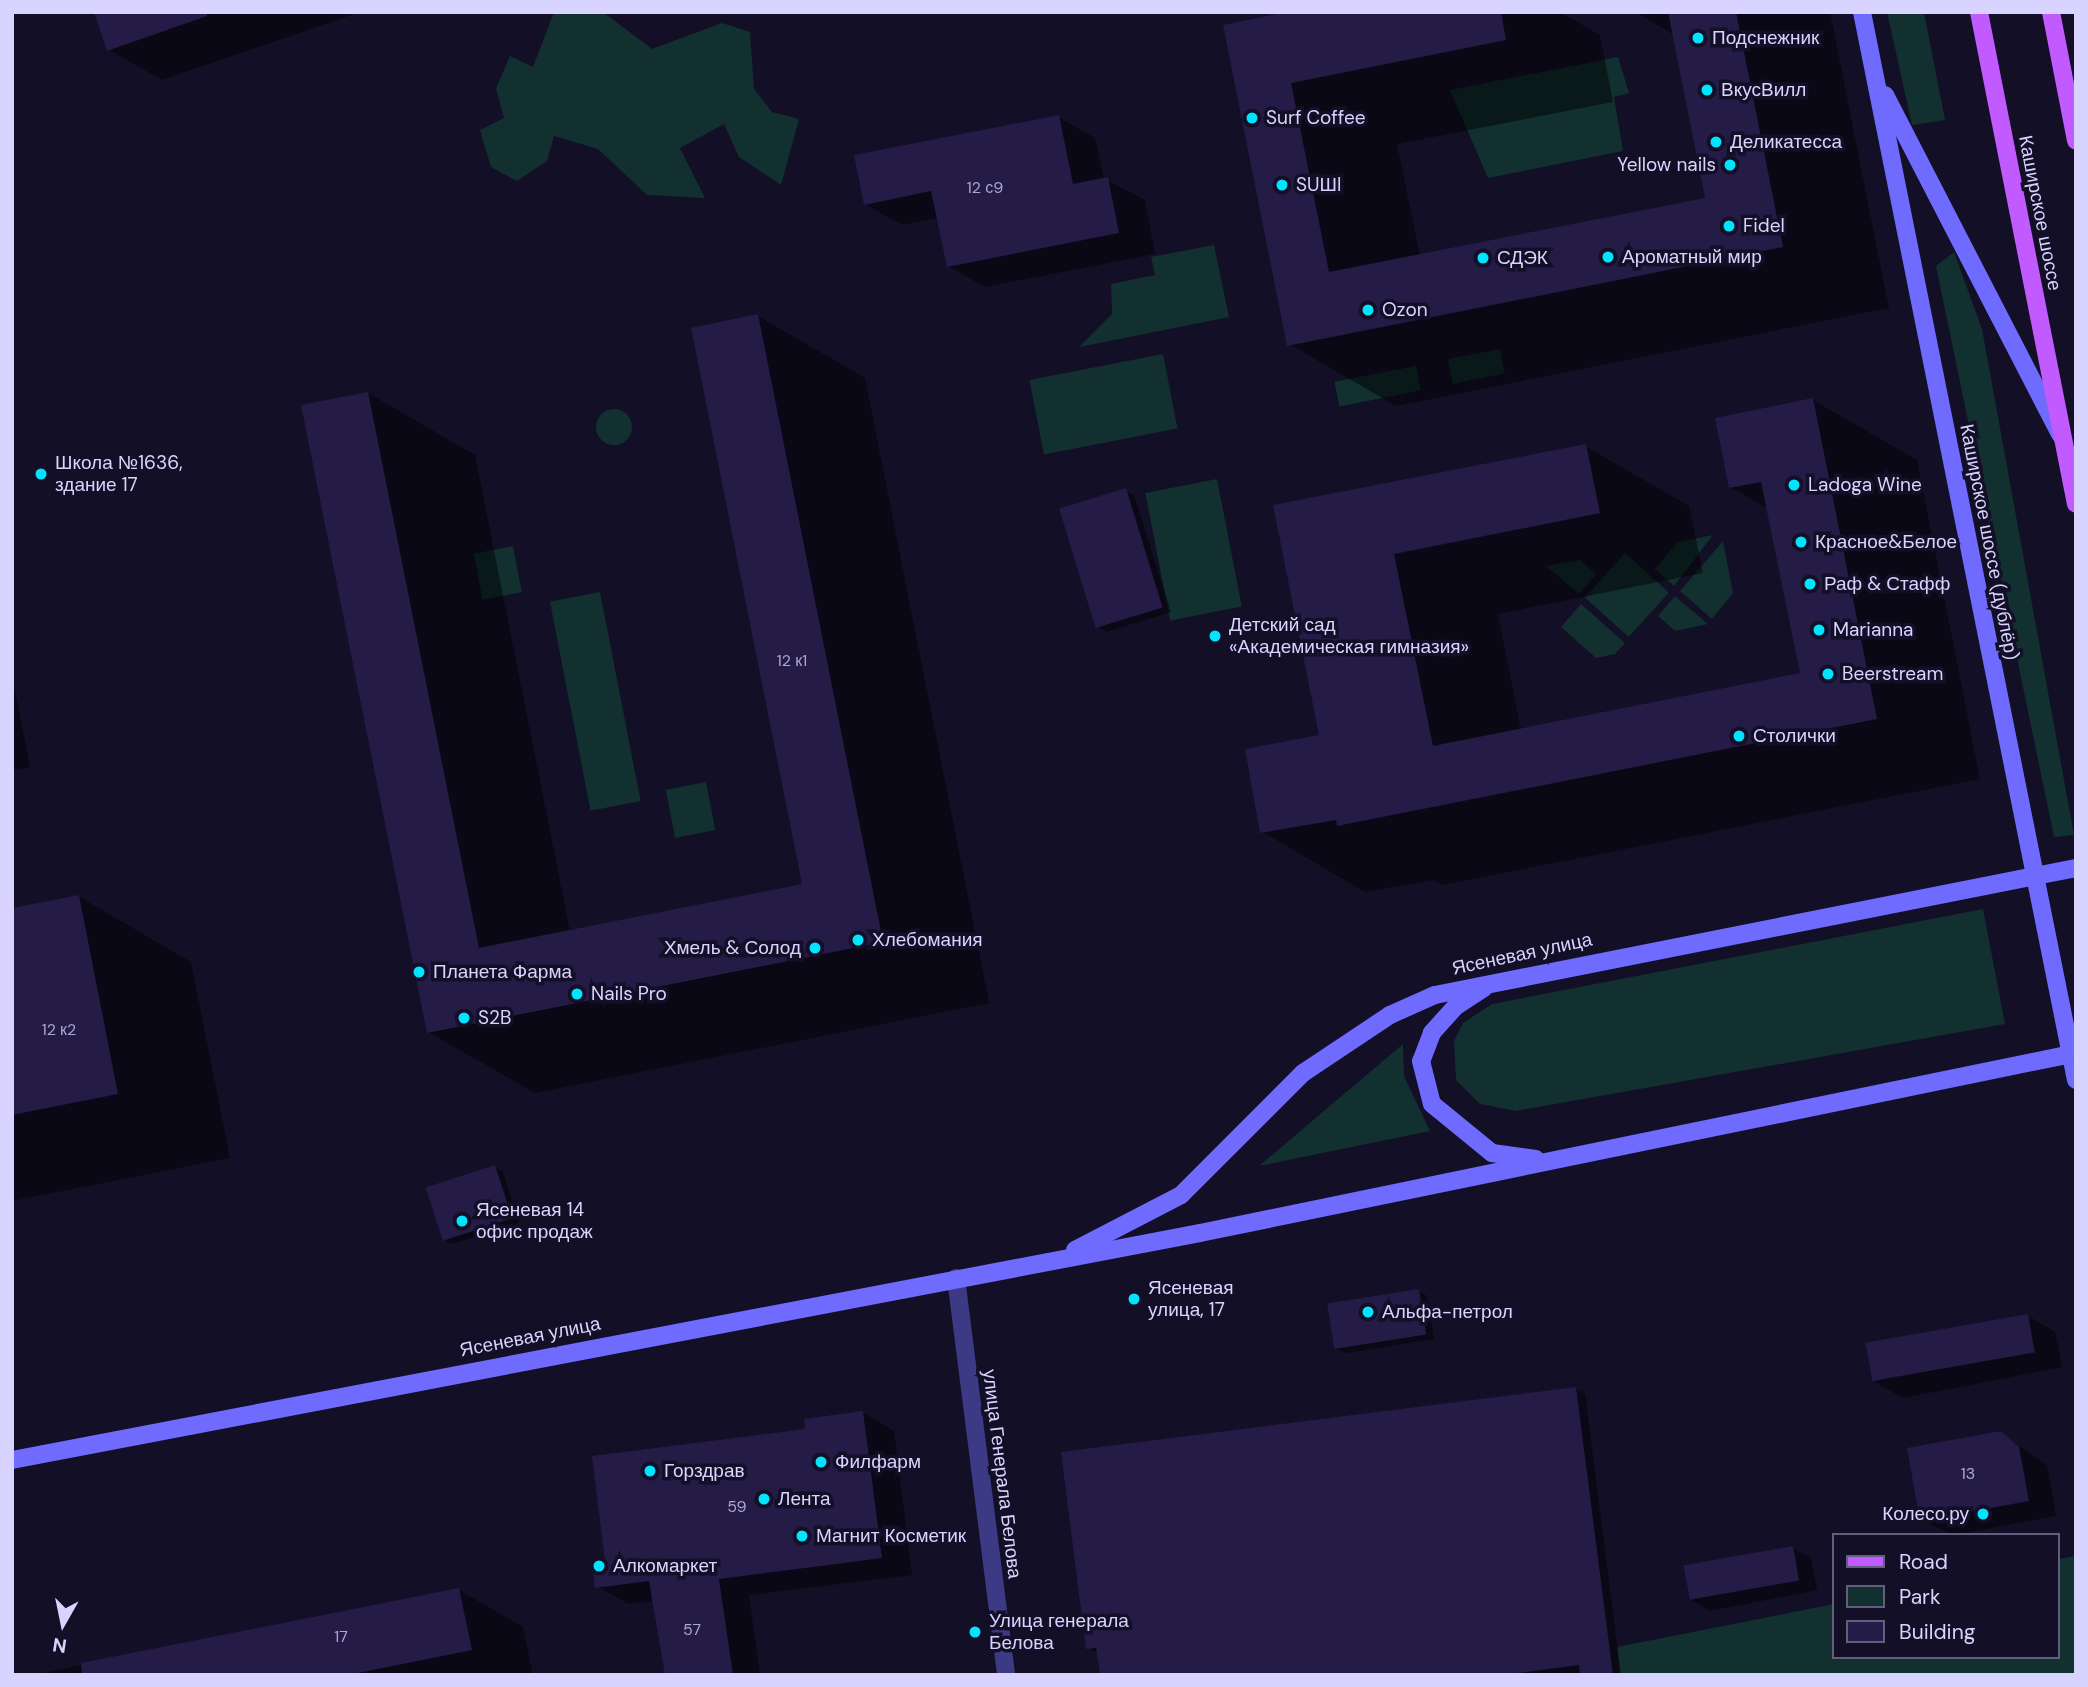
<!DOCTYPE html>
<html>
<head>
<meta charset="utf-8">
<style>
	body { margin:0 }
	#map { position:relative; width:2088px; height:1687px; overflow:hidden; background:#130f26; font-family:"DM Sans",sans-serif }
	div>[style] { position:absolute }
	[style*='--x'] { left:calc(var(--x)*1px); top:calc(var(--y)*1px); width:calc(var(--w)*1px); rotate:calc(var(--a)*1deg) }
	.green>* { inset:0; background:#12302f; transform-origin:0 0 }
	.round { border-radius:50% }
	.shadow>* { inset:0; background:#0007 }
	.building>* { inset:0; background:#241b47; transform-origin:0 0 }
	.tertiary>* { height:18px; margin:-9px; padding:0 9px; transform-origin:9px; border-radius:9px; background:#3d3a85 }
	.secondary>* { height:18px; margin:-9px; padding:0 9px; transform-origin:9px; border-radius:9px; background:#6f6bff }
	.primary>* { height:18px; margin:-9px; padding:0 9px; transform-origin:9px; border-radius:9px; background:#c25bff }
	.dots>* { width:19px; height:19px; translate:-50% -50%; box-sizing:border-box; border:4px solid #130f26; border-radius:50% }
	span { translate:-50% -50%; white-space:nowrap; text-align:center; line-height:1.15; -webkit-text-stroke:7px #130f26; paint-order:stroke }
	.number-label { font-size:16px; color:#aca6d1 }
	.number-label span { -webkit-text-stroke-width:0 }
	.poi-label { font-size:19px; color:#d9d4ff }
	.left { translate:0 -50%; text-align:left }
	.right { translate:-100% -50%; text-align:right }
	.street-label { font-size:19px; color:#d9d4ff }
	.frame { position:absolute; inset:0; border:14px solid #d9d4ff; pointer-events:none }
	.legend { position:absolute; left:1832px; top:1533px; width:228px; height:126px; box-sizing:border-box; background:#130f26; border:2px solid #625e7d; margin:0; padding:9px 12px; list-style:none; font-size:21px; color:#d9d4ff }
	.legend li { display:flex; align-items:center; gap:14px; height:35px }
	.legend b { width:35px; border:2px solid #625e7d }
	.north { position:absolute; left:28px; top:1589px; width:70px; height:70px; -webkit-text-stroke:5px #130f26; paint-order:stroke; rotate:189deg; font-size:19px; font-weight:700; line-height:28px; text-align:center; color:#d9d4ff }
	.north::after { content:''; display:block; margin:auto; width:24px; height:32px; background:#d9d4ff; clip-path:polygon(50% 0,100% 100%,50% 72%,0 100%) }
</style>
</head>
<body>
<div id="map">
	<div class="green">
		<div style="clip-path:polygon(554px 12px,603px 12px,652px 49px,722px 23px,750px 32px,754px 89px,772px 112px,799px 119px,781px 185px,739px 157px,724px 124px,680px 148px,705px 198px,647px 195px,598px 149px,554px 136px,547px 161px,517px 181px,491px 167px,480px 130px,504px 118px,496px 88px,510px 56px,533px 67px)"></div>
		<div style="clip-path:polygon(1887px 12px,1924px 12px,1945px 120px,1912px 125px)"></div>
		<div style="clip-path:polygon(1618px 57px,1629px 93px,1614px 97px,1623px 151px,1488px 178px,1450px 90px)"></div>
		<div style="clip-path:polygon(1214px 245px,1229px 317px,1079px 347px,1112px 314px,1111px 284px,1155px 275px,1151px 257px)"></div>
		<div style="clip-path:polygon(1954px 252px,1982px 329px,2074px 835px,2054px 837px,1936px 266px)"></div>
		<div style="left:1500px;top:349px;width:25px;height:53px;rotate:79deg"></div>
		<div style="left:1163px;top:354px;width:76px;height:136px;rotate:79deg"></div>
		<div style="left:1416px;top:366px;width:25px;height:83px;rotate:79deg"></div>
		<div class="round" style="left:596px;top:409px;width:36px;height:36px"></div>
		<div style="left:1217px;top:479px;width:130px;height:73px;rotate:79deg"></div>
		<div style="clip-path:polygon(1713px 535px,1674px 586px,1655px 569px,1678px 542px)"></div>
		<div style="clip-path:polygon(1723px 541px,1733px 593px,1712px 619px,1680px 591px)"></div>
		<div style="left:513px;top:546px;width:47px;height:40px;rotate:79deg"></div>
		<div style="left:1625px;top:553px;width:59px;height:60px;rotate:42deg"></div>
		<div style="clip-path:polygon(1580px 560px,1596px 574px,1579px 594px,1546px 566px)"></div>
		<div style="left:600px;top:592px;width:213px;height:51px;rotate:79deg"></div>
		<div style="clip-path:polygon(1675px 596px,1708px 624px,1675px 631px,1658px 616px)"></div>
		<div style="clip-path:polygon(1581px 604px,1625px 643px,1615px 654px,1596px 658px,1561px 627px)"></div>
		<div style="left:706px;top:782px;width:49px;height:41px;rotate:79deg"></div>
		<div style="clip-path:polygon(1983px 909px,2005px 1024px,1516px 1111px,1480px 1104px,1456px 1080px,1454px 1041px,1463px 1023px,1492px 1004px)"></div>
		<div style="clip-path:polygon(1403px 1044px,1404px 1076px,1430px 1131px,1259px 1166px)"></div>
		<div style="clip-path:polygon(2076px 1556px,2076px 1675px,1620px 1675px,1617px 1647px,1834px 1604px,1834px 1657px,2058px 1657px,2058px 1559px)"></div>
	</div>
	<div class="shadow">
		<div style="clip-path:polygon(96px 12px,360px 12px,162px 80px,108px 49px)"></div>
		<div style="clip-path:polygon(1295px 12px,1560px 12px,1600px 35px,1613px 102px,1397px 144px,1420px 256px,1707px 199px,1674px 35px,1636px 12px,1830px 12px,1889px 308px,1396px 406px,1289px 344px,1225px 26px)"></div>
		<div style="clip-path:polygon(1058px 117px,1095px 138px,1104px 179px,1145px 200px,1155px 254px,985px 287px,948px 266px,938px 218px,902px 225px,865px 204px)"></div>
		<div style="clip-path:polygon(758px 316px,865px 378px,989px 1003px,535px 1093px,428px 1032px,368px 393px,475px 455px,570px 932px,804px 886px)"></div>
		<div style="clip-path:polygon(1813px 400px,1917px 460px,1980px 779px,1443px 885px,1433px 880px,1365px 892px,1261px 831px,1321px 736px,1275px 507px,1585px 446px,1689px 506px,1703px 573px,1498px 614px,1521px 731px,1802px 675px,1769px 509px,1730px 487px)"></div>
		<div style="clip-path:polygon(1125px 490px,1134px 495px,1171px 612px,1106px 632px,1098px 627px)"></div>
		<div style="clip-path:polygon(12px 675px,30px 767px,12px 770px)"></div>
		<div style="clip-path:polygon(78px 896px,191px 962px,230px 1158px,12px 1201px,12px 910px)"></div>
		<div style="clip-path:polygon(495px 1167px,503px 1172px,519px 1223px,451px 1244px,443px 1239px)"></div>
		<div style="clip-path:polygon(1418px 1291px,1427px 1296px,1434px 1339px,1345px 1353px,1336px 1348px)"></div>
		<div style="clip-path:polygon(2028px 1316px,2055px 1332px,2062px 1367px,1903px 1398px,1875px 1382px)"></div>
		<div style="clip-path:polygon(1576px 1389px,1585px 1394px,1621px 1675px,1102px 1675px,1099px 1653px,1088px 1648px)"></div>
		<div style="clip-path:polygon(863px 1413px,894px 1431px,912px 1575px,749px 1595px,760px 1675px,665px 1675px,654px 1601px,628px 1604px,597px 1586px,607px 1563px,807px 1431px)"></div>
		<div style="clip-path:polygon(2000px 1433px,2047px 1465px,2056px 1516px,1954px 1535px,1922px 1520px)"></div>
		<div style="clip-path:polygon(1792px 1548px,1811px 1558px,1817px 1590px,1710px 1611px,1692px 1600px)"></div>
		<div style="clip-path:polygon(459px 1590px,523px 1627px,533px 1675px,31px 1675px)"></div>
	</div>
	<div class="building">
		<div style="clip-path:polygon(94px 12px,206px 12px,207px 16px,107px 51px)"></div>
		<div style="clip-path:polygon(1286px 12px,1501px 12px,1506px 40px,1291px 83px,1329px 272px,1705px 198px,1668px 12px,1736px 12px,1783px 247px,1287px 346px,1223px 25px)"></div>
		<div style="clip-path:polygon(1059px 115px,1073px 184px,1108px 177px,1119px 233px,947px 267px,931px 191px,864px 205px,854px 155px)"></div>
		<div style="clip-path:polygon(758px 314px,883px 942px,427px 1033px,301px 405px,368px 392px,479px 948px,802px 884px,691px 328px)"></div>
		<div style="clip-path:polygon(1813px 398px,1877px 719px,1337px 826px,1336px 820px,1260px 833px,1245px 749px,1319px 735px,1273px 505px,1586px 444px,1600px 513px,1394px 554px,1433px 746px,1533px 726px,1800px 673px,1761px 482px,1729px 488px,1715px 418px)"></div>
		<div style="left:1126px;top:488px;width:125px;height:70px;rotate:73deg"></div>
		<div style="clip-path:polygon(79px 895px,118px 1094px,12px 1115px,12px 908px)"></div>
		<div style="left:495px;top:1165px;width:56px;height:73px;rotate:72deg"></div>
		<div style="left:1419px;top:1289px;width:46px;height:93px;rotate:81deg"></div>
		<div style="left:2028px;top:1314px;width:39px;height:165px;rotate:80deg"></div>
		<div style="clip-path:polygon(1576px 1387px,1613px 1675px,1580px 1675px,1579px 1665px,1502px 1675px,1100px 1675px,1096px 1648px,1086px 1649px,1061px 1452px)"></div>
		<div style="clip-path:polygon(863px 1411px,882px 1558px,719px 1579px,733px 1675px,665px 1675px,649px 1581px,595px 1588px,592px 1563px,605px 1561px,592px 1456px,805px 1429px,804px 1419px)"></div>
		<div style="clip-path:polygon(2001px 1431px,2019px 1447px,2029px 1501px,1920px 1521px,1907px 1448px)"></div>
		<div style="left:1793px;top:1546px;width:35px;height:111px;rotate:80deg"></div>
		<div style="clip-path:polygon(459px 1588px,472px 1650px,348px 1675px,82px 1675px,81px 1663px)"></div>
	</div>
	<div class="tertiary">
		<div style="--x:956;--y:1278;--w:400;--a:82.8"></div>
	</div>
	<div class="secondary">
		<div style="--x:1862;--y:12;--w:1089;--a:78.67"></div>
		<div style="--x:1885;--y:95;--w:382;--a:62.7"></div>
		<div style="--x:1484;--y:988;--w:33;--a:147"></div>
		<div style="--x:1456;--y:1006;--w:36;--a:132"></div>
		<div style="--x:1432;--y:1033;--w:30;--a:111"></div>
		<div style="--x:1421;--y:1061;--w:44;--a:75.7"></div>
		<div style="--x:1432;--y:1104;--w:77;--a:39.2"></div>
		<div style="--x:1492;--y:1153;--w:44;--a:7.8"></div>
		<div style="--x:1075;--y:1250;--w:119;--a:-27.4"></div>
		<div style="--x:1181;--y:1195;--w:173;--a:-45"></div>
		<div style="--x:1303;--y:1073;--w:105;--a:-33.7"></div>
		<div style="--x:1390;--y:1015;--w:49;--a:-24"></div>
		<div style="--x:1435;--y:995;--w:653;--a:-11.21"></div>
		<div style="--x:12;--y:1460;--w:1209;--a:-10.82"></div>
		<div style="--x:1200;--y:1233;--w:894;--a:-11.61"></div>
	</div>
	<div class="primary">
		<div style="--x:1979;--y:12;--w:501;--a:78.85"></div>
		<div style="--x:2051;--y:12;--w:131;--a:79"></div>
	</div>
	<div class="dots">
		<div style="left:1698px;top:38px;background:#00e5ff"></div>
		<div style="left:1707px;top:90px;background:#00e5ff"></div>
		<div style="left:1252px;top:118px;background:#00e5ff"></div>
		<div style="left:1716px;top:142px;background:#00e5ff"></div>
		<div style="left:1730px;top:165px;background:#00e5ff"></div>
		<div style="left:1282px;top:185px;background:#00e5ff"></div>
		<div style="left:1729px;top:226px;background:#00e5ff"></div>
		<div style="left:1608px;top:257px;background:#00e5ff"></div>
		<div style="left:1483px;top:258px;background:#00e5ff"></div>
		<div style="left:1368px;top:310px;background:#00e5ff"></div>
		<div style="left:41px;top:474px;background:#00e5ff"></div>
		<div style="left:1794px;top:485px;background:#00e5ff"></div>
		<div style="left:1801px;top:542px;background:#00e5ff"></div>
		<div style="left:1810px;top:584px;background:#00e5ff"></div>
		<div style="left:1819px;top:630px;background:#00e5ff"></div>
		<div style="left:1215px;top:636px;background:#00e5ff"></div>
		<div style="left:1828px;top:674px;background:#00e5ff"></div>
		<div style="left:1739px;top:736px;background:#00e5ff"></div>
		<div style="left:858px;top:940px;background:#00e5ff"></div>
		<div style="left:815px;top:948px;background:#00e5ff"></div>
		<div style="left:419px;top:972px;background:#00e5ff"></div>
		<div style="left:577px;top:994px;background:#00e5ff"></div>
		<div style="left:464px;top:1018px;background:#00e5ff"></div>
		<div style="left:462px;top:1221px;background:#00e5ff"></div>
		<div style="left:1134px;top:1299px;background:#00e5ff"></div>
		<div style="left:1368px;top:1312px;background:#00e5ff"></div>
		<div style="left:821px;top:1462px;background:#00e5ff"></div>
		<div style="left:650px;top:1471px;background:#00e5ff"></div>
		<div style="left:764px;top:1499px;background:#00e5ff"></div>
		<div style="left:1983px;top:1514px;background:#00e5ff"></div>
		<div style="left:802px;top:1536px;background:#00e5ff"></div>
		<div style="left:599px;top:1566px;background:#00e5ff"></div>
		<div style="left:975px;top:1632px;background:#00e5ff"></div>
	</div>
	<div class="number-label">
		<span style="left:985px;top:188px">12 с9</span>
		<span style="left:792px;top:661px">12 к1</span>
		<span style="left:59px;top:1030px">12 к2</span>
		<span style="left:1968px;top:1474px">13</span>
		<span style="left:737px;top:1507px">59</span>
		<span style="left:692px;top:1630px">57</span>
		<span style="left:341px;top:1637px">17</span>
	</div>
	<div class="poi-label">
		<span class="left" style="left:1712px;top:38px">Подснежник</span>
		<span class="left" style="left:1721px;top:90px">ВкусВилл</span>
		<span class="left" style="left:1266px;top:118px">Surf Coffee</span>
		<span class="left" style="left:1730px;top:142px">Деликатесса</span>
		<span class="right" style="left:1716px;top:165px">Yellow nails</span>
		<span class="left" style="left:1296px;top:185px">SUШI</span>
		<span class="left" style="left:1743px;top:226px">Fidel</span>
		<span class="left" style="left:1622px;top:257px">Ароматный мир</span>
		<span class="left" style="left:1497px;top:258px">СДЭК</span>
		<span class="left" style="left:1382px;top:310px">Ozon</span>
		<span class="left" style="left:55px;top:474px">Школа №1636,<br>здание 17</span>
		<span class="left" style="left:1808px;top:485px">Ladoga Wine</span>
		<span class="left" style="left:1815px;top:542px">Красное&amp;Белое</span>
		<span class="left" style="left:1824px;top:584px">Раф &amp; Стафф</span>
		<span class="left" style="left:1229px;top:636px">Детский сад<br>«Академическая гимназия»</span>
		<span class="left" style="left:1833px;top:630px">Marianna</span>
		<span class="left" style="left:1842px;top:674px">Beerstream</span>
		<span class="left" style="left:1753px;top:736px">Столички</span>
		<span class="left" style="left:872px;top:940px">Хлебомания</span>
		<span class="right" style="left:801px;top:948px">Хмель &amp; Солод</span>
		<span class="left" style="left:433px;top:972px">Планета Фарма</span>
		<span class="left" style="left:591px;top:994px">Nails Pro</span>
		<span class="left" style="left:478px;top:1018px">S2B</span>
		<span class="left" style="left:476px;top:1221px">Ясеневая 14<br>офис продаж</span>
		<span class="left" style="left:1148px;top:1299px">Ясеневая<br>улица, 17</span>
		<span class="left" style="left:1382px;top:1312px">Альфа-петрол</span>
		<span class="left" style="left:835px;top:1462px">Филфарм</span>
		<span class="left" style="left:664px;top:1471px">Горздрав</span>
		<span class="left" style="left:778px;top:1499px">Лента</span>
		<span class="right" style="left:1969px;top:1514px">Колесо.ру</span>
		<span class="left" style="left:816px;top:1536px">Магнит Косметик</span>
		<span class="left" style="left:613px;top:1566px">Алкомаркет</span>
		<span class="left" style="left:989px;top:1632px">Улица генерала<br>Белова</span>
	</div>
	<div class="street-label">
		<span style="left:2040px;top:213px;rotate:79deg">Каширское шоссе</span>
		<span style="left:1989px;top:542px;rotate:79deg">Каширское шоссе (дублёр)</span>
		<span style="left:1522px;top:954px;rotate:-12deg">Ясеневая улица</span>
		<span style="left:530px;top:1337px;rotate:-11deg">Ясеневая улица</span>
		<span style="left:1002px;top:1474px;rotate:83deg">улица Генерала Белова</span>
	</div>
	<div class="frame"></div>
	<ul class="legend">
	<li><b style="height:9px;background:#c25bff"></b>Road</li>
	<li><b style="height:19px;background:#12302f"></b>Park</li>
	<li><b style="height:19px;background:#241b47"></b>Building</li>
	</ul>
	<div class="north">N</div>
</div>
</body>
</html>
